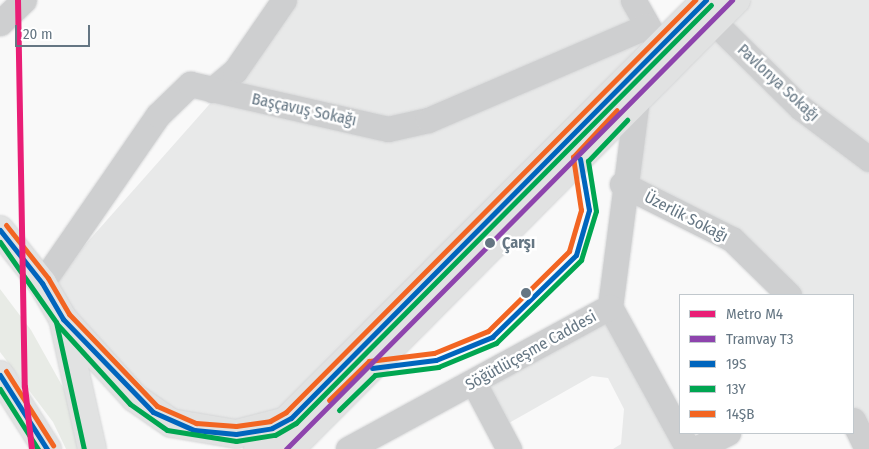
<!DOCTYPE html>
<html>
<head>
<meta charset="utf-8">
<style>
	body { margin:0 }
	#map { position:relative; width:869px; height:449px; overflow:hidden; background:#f9f9f9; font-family:"Fira Sans Condensed",sans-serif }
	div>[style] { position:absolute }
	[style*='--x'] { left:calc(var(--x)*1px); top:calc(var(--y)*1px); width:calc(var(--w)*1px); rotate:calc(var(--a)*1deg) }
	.built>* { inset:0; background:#e8e9e9 }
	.green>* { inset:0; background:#e8ebe6 }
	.roads { filter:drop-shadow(0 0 1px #d5d6d7) drop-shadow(0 0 1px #d5d6d7) }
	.minor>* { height:25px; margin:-12.5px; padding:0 12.5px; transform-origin:12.5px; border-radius:12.5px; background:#cecfd0 }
	.major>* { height:28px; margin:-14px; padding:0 14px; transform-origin:14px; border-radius:14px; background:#e1e2e2 }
	.bus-1>* { height:5px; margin:-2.5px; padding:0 2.5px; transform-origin:2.5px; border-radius:2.5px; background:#0065bd }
	.bus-2>* { height:5px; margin:-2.5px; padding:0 2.5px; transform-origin:2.5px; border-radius:2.5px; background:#00a651 }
	.bus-3>* { height:5px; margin:-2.5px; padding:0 2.5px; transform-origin:2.5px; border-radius:2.5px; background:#f26522 }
	.tram-1>* { height:5px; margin:-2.5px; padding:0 2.5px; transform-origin:2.5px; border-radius:2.5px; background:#8e44ad }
	.metro-1>* { height:6px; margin:-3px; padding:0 3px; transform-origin:3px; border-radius:3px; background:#e91e76 }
	.dots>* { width:14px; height:14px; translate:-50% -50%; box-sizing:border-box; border:2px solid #fff; border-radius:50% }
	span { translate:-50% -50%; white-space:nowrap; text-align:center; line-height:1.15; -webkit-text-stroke:5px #fff; paint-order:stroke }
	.street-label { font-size:16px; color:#657683 }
	.stop-label { font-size:16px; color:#657683; font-weight:700 }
	.left { translate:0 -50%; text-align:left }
	.legend { position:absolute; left:679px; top:294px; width:175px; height:140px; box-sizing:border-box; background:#fff; border:1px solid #c1c8cd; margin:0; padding:6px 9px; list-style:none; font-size:15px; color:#657683 }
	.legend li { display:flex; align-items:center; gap:10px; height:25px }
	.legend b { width:25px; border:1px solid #c1c8cd }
	.scale { position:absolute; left:15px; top:25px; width:75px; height:22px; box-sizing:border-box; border:2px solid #657683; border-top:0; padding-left:6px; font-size:15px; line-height:18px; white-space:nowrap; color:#657683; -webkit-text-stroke:4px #fff; paint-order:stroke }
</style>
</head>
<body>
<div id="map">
	<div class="built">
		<div style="clip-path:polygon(292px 0,625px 0,637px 23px,493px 85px,387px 121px,228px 86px)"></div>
		<div style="clip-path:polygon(751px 0,869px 0,869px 150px,806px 103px,727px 25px)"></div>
		<div style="clip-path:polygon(644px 35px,649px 42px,285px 408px,253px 426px,173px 417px,75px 323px,53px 281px,215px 98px,388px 136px)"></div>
		<div style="clip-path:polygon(718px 35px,869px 167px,869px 437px,853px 405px,853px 295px,797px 295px,630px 181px,642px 111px)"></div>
		<div style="clip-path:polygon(608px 316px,680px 449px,613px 449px,621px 444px,624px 409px,608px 378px,592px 376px,509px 423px,522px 449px,517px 449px,483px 386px)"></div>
	</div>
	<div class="green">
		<div style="clip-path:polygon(0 289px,31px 330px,64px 389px,81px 449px,66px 449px,53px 422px,0 352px)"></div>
	</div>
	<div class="roads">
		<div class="minor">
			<div style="--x:633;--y:0;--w:45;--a:60.6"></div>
			<div style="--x:714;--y:22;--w:122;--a:44.7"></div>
			<div style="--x:801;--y:108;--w:85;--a:36.9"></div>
			<div style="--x:0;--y:23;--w:33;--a:-44"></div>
			<div style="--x:212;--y:90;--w:30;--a:-40"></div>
			<div style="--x:235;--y:71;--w:86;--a:-55.4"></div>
			<div style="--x:622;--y:184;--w:123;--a:26.6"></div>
			<div style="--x:732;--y:239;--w:80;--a:44.5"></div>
			<div style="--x:42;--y:283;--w:204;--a:-55.4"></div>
			<div style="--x:158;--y:115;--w:45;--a:-44.1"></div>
			<div style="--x:190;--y:84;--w:203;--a:12.8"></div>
			<div style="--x:388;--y:129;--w:41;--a:-12.7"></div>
			<div style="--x:428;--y:120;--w:238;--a:-23.2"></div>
			<div style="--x:610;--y:307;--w:209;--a:-82.6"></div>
			<div style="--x:610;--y:307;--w:162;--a:61.2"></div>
			<div style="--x:474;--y:383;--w:75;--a:62.1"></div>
			<div style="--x:853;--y:420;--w:32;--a:64"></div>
			<div style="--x:348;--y:449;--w:298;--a:-28.5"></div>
			<div style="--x:696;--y:449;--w:36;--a:-27"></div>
		</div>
		<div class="major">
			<div style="--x:0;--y:230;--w:68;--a:51.6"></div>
			<div style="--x:42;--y:283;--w:42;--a:59.7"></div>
			<div style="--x:63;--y:319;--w:133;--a:77.4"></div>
			<div style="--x:63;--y:319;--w:107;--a:47.7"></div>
			<div style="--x:135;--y:398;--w:44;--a:34.8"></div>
			<div style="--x:171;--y:423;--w:66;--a:9.6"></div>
			<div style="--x:236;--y:434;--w:49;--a:-14.3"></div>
			<div style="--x:0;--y:375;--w:88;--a:57.6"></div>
			<div style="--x:258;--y:449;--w:634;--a:-45.06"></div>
			<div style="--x:290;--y:449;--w:633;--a:-45.19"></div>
		</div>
	</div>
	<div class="bus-1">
		<div style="--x:0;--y:230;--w:68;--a:51.6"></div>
		<div style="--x:42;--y:283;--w:42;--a:59.7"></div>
		<div style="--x:63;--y:319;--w:129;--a:45.9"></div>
		<div style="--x:153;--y:412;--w:45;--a:23.7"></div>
		<div style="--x:194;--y:430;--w:42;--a:5.4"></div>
		<div style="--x:236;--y:434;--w:36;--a:-9"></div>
		<div style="--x:272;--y:428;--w:21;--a:-28"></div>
		<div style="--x:291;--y:418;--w:589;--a:-45.21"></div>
		<div style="--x:372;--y:368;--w:64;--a:-7.1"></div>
		<div style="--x:436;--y:360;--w:61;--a:-22.3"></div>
		<div style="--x:492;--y:337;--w:117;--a:-44.3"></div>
		<div style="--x:576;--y:255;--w:47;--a:-73.9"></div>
		<div style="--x:589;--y:210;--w:52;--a:-100"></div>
		<div style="--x:0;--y:375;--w:88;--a:57.6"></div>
	</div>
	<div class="bus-2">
		<div style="--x:0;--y:242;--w:98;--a:55"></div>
		<div style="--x:56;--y:322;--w:130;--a:77.6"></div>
		<div style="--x:57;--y:324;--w:108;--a:47.6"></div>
		<div style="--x:130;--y:404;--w:45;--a:35.1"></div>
		<div style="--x:167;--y:430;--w:70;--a:9.1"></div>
		<div style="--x:236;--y:441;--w:39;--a:-9"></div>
		<div style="--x:275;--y:435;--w:24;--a:-30"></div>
		<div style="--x:296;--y:423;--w:589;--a:-45.21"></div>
		<div style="--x:0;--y:389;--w:71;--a:57.7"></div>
		<div style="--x:339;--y:410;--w:50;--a:-44.2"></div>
		<div style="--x:375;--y:375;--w:64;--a:-7.2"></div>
		<div style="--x:438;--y:367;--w:63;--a:-22.5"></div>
		<div style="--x:496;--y:343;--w:119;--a:-44.3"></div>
		<div style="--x:581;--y:260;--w:51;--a:-73"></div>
		<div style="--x:596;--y:211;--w:51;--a:-99.1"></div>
		<div style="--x:588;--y:161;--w:57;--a:-46.4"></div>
	</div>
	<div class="bus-3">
		<div style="--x:6;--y:225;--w:68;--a:51.6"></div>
		<div style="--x:48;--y:278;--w:42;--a:59.7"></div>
		<div style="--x:69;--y:314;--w:127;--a:46.3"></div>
		<div style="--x:157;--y:406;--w:43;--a:23.6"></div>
		<div style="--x:196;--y:423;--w:40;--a:4.3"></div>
		<div style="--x:236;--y:426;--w:34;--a:-8"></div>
		<div style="--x:270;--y:421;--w:18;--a:-29"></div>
		<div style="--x:286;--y:412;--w:581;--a:-45.21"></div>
		<div style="--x:6;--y:371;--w:88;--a:57.6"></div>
		<div style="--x:329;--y:400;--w:56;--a:-44.3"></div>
		<div style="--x:369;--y:361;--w:65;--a:-7"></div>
		<div style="--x:434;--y:353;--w:58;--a:-22.2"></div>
		<div style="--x:488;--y:331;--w:114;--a:-44.6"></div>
		<div style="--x:569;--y:251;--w:43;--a:-73.7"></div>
		<div style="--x:581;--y:210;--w:54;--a:-98.6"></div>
		<div style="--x:573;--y:157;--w:64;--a:-46.9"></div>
	</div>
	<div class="tram-1">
		<div style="--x:286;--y:449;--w:633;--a:-45.19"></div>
	</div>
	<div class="metro-1">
		<div style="--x:18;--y:0;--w:387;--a:89"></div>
		<div style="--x:25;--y:387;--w:62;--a:83.6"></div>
	</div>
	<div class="dots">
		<div style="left:490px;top:243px;background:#657683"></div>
		<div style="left:526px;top:293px;background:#657683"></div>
	</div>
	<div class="street-label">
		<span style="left:778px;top:83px;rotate:43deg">Pavlonya Sokağı</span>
		<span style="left:304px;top:110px;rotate:12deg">Başçavuş Sokağı</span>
		<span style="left:686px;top:217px;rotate:27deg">Üzerlik Sokağı</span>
		<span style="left:531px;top:351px;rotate:-29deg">Söğütlüçeşme Caddesi</span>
	</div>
	<div class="stop-label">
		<span class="left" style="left:502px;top:243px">Çarşı</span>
	</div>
	<ul class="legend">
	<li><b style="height:6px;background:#e91e76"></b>Metro M4</li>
	<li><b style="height:6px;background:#8e44ad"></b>Tramvay T3</li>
	<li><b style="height:6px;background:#0065bd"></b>19S</li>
	<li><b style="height:6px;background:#00a651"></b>13Y</li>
	<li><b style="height:6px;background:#f26522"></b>14ŞB</li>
	</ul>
	<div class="scale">20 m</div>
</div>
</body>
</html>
